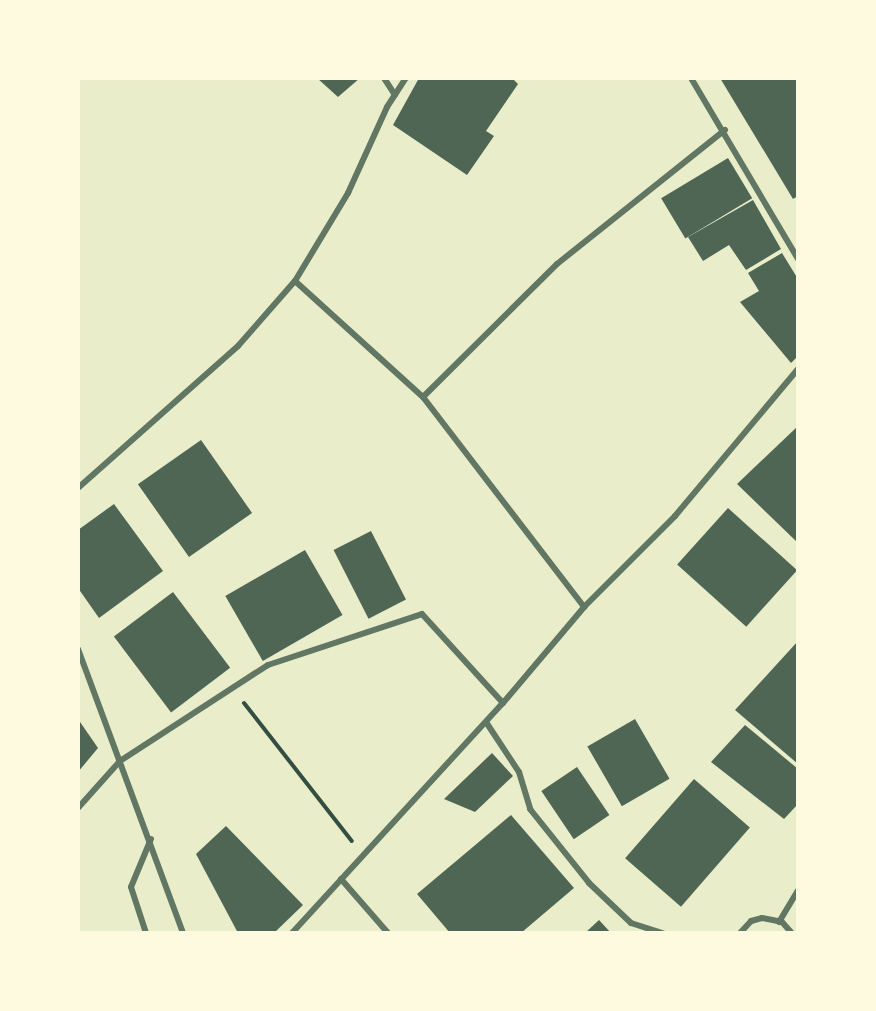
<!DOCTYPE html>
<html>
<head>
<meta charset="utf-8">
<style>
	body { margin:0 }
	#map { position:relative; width:876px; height:1011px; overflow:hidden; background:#e9edc9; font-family:"Sofia Sans Condensed",sans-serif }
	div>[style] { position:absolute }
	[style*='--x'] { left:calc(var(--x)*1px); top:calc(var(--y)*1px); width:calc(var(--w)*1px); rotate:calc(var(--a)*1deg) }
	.building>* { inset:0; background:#4f6655; transform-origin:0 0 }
	.path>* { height:4px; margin:-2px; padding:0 2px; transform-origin:2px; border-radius:2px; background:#344e41 }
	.minor>* { height:6px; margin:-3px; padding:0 3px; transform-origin:3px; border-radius:3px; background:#617663 }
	span { translate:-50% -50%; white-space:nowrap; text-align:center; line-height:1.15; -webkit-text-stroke:6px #fefae0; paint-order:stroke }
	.frame { position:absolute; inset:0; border:80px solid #fefae0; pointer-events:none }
</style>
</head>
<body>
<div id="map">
	<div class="building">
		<div style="clip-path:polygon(317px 78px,360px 78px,338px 97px)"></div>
		<div style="clip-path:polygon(419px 78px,512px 78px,518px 84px,486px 131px,494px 136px,467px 175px,393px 125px)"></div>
		<div style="clip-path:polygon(720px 78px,798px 78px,798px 196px,793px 199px)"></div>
		<div style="left:728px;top:158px;width:47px;height:78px;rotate:59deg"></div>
		<div style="clip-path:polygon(753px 200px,781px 249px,746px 270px,729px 245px,703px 261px,688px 237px)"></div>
		<div style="clip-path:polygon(782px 253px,798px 279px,798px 356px,791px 363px,740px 302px,759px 291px,748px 273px)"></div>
		<div style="clip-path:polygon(798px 426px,798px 543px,737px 484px)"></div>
		<div style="left:201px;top:440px;width:89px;height:77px;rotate:55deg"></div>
		<div style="clip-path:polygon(114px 504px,163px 571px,99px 618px,78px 588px,78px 530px)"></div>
		<div style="left:728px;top:508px;width:93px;height:76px;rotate:42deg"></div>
		<div style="left:371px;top:531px;width:77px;height:42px;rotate:63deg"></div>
		<div style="left:305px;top:550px;width:75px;height:92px;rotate:60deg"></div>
		<div style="left:173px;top:592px;width:95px;height:74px;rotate:53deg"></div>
		<div style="clip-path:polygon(798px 641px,798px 764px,735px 710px)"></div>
		<div style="clip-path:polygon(78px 719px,98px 748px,78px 772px)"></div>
		<div style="left:635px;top:719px;width:69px;height:55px;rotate:60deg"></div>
		<div style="clip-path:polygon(745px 725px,798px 769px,798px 804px,784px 819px,711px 762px)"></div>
		<div style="clip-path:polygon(492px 753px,513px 776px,475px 812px,444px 799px)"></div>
		<div style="left:577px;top:767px;width:58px;height:43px;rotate:56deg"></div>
		<div style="left:694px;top:779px;width:74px;height:105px;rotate:41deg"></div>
		<div style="clip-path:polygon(511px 815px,574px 888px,521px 933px,450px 933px,417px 894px)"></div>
		<div style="clip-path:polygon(226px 826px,303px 905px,274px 933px,238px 933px,196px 854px)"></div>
		<div style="clip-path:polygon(599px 920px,611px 933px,585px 933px)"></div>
	</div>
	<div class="path">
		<div style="--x:244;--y:703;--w:175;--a:52"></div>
	</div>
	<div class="minor">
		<div style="--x:384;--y:78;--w:20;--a:57"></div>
		<div style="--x:691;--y:78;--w:210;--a:59.4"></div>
		<div style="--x:295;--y:281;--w:173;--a:42.2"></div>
		<div style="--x:423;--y:397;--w:265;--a:52.5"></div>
		<div style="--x:423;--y:397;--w:189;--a:-44.8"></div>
		<div style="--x:557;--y:264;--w:215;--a:-38.6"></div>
		<div style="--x:78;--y:488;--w:214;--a:-41.6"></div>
		<div style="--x:238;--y:346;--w:86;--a:-48.8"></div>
		<div style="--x:295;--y:281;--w:103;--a:-58.9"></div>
		<div style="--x:348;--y:193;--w:94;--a:-65.6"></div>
		<div style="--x:387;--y:107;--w:35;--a:-57"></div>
		<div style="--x:78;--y:649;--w:303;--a:69.7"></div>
		<div style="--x:486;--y:722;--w:60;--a:56.6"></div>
		<div style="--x:519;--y:772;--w:39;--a:73"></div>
		<div style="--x:530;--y:809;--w:95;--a:51.4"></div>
		<div style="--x:589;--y:883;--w:58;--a:43.6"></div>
		<div style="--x:631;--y:923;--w:33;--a:18"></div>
		<div style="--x:78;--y:808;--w:63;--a:-48.2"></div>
		<div style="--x:120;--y:761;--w:176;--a:-33"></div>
		<div style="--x:268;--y:665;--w:162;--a:-18.3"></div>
		<div style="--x:422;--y:614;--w:120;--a:47.7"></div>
		<div style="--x:341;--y:879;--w:72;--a:49"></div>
		<div style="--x:779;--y:922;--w:37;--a:-59"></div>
		<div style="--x:146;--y:933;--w:48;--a:-108.1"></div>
		<div style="--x:131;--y:887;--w:52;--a:-67.4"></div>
		<div style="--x:292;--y:933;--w:312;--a:-47.5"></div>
		<div style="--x:503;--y:703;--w:126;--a:-49.8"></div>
		<div style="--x:584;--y:607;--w:129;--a:-45"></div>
		<div style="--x:675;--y:516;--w:192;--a:-50.1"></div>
		<div style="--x:740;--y:933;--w:16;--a:-47"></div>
		<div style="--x:751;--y:921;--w:11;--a:-15"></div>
		<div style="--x:762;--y:918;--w:20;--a:11"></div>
		<div style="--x:782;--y:922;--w:15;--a:48"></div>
	</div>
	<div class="frame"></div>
</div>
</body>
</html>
